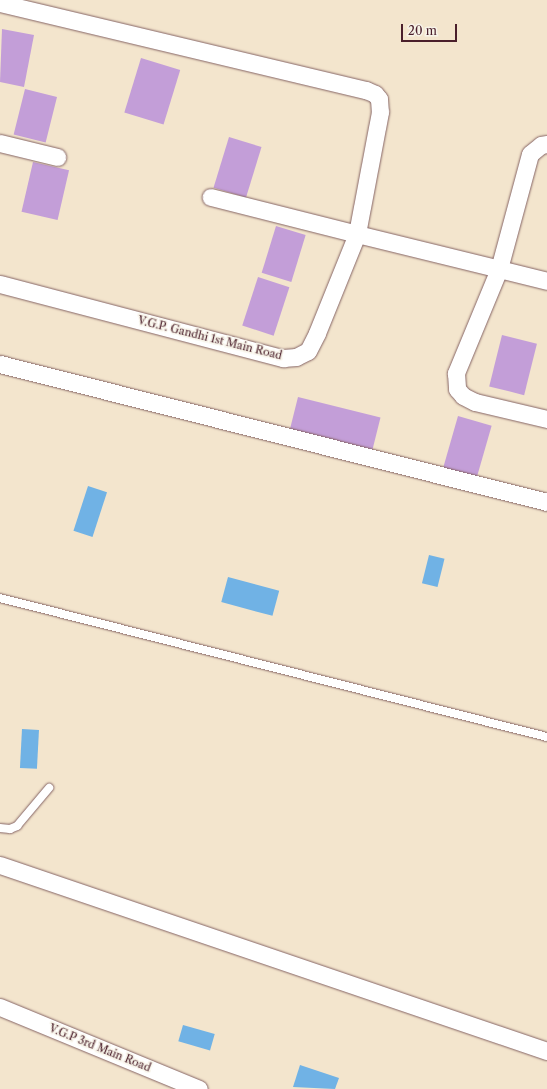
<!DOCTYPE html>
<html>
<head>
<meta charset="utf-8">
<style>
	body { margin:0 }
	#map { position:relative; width:547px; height:1089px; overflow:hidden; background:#f3e5cd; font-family:"Libre Caslon Text",serif }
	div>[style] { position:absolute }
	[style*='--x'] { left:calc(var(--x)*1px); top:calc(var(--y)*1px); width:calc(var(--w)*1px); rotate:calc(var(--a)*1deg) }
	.water>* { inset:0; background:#70b2e5; transform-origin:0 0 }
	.building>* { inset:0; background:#c39ed8; transform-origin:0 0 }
	.roads { filter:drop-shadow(0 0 1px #856464) drop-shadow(0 0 1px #856464) }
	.service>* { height:8px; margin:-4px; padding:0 4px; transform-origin:4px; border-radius:4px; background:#fff }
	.minor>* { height:17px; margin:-8.5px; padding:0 8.5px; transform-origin:8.5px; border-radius:8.5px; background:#fff }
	span { translate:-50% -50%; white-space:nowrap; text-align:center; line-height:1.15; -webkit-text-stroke:3px #f7f3e8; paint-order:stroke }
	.street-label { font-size:11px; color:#4a1f2b }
	.scale { position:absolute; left:401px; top:24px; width:56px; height:18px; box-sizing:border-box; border:2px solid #4a1f2b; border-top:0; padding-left:5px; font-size:12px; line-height:14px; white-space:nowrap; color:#4a1f2b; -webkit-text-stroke:3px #f7f3e8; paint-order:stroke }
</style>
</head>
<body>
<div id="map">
	<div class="water">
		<div style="left:88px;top:486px;width:20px;height:47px;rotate:18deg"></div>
		<div style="left:429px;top:555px;width:16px;height:29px;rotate:14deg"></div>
		<div style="left:228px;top:577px;width:53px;height:26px;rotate:15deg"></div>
		<div style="left:22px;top:729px;width:17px;height:39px;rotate:3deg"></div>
		<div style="left:183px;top:1025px;width:33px;height:17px;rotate:16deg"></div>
		<div style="clip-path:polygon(300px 1065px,339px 1078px,335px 1089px,293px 1087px)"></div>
	</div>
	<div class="building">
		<div style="clip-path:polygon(2px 29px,34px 35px,24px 87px,0 82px)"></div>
		<div style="left:141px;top:58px;width:41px;height:57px;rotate:17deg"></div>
		<div style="left:25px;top:89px;width:33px;height:47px;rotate:14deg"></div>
		<div style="left:229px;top:137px;width:34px;height:53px;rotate:17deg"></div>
		<div style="left:33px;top:162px;width:37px;height:51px;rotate:13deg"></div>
		<div style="left:276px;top:226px;width:31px;height:49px;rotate:17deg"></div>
		<div style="left:258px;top:277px;width:33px;height:51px;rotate:18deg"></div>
		<div style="left:502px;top:335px;width:36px;height:53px;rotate:14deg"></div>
		<div style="left:298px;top:397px;width:85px;height:34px;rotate:14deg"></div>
		<div style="left:458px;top:416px;width:35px;height:54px;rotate:16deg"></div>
	</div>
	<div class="roads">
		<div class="service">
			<div style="--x:0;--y:598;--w:564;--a:14.26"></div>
			<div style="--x:0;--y:828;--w:10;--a:6"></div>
			<div style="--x:10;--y:829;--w:8;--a:-23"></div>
			<div style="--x:17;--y:826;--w:50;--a:-49.9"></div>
		</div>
		<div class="minor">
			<div style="--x:0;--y:3;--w:376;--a:13.4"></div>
			<div style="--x:366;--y:90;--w:10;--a:24"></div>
			<div style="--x:375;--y:94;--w:6;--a:51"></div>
			<div style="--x:379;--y:99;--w:13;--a:86"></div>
			<div style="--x:380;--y:112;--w:124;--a:100.7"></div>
			<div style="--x:357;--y:234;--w:151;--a:-165.8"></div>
			<div style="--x:0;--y:143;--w:59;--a:13.8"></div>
			<div style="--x:547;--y:144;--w:6;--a:171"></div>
			<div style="--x:541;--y:145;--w:14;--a:141"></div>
			<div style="--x:530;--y:154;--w:119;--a:105.1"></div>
			<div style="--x:499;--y:269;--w:49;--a:14"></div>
			<div style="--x:0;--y:284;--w:293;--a:14.7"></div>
			<div style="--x:283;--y:358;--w:13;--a:-4"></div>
			<div style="--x:296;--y:357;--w:13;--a:-27"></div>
			<div style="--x:308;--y:351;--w:20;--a:-63"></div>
			<div style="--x:317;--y:333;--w:107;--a:-68"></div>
			<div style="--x:357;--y:234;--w:146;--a:13.8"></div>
			<div style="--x:499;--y:269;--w:113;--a:112.5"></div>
			<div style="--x:456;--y:373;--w:16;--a:86"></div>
			<div style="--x:457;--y:389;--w:9;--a:49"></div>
			<div style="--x:463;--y:396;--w:13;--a:27"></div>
			<div style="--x:475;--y:402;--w:74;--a:13.3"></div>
			<div style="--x:0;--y:364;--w:564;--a:14.16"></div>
			<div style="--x:0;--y:865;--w:578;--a:18.78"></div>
			<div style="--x:0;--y:1007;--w:215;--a:22.4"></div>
		</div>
	</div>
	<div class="street-label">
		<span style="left:210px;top:338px;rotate:14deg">V.G.P. Gandhi 1st Main Road</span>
		<span style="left:100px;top:1048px;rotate:22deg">V.G.P 3rd Main Road</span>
	</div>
	<div class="scale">20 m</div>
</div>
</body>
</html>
